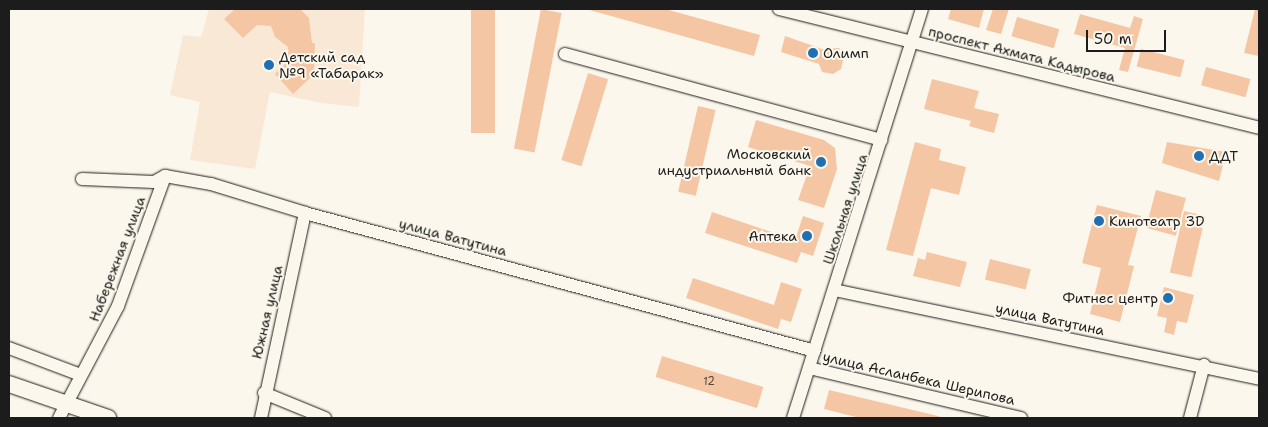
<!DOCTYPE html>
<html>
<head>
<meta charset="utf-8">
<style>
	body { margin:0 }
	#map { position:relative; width:1268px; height:427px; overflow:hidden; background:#fbf7ec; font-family:"Shantell Sans",sans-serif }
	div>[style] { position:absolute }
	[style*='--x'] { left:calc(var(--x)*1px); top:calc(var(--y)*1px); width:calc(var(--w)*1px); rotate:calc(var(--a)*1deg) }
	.built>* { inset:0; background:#f9e8d6 }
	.building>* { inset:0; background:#f5c6a4; transform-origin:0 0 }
	.roads { filter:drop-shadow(0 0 1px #1c1c1c) drop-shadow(0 0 1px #1c1c1c) }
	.minor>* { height:12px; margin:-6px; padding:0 6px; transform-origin:6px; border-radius:6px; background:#fbf7ec }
	.major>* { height:16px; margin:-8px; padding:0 8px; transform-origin:8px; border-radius:8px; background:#fbf7ec }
	.dots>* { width:14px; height:14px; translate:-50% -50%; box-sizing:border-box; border:2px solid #fbf7ec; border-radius:50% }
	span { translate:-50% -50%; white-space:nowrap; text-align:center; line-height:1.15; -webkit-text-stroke:4px #fbf7ec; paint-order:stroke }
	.number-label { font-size:11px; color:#52463e }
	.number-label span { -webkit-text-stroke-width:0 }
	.poi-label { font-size:14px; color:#1c1c1c }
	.left { translate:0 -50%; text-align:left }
	.right { translate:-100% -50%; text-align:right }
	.street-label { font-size:14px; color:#1c1c1c }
	.frame { position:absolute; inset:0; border:10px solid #1c1c1c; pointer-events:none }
	.scale { position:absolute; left:1086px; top:30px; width:80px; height:22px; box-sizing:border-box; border:2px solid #1c1c1c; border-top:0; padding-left:6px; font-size:15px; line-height:18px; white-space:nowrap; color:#1c1c1c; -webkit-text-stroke:4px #fbf7ec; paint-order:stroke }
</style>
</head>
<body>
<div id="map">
	<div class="built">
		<div style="clip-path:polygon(209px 9px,365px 9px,359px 107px,321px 103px,270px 92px,255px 169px,190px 160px,200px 102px,170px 95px,183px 35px,201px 37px)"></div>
	</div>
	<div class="building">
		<div style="clip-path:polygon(235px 9px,300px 9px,309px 18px,312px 43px,315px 43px,314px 68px,310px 78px,293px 94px,275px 74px,288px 61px,288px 47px,275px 37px,271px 26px,257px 25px,243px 38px,224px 19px)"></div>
		<div style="left:471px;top:9px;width:24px;height:124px"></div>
		<div style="left:541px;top:9px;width:21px;height:142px;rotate:11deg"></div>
		<div style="clip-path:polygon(586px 9px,665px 9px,760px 35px,754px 56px)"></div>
		<div style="clip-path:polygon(951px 9px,984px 9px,979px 28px,948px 19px)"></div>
		<div style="clip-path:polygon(993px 9px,1009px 9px,1001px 34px,986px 30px)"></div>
		<div style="clip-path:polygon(1255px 9px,1259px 9px,1259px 56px,1244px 53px)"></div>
		<div style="clip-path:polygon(1080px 14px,1130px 28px,1134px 16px,1143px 19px,1128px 72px,1119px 70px,1125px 48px,1074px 34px)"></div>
		<div style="left:1017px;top:17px;width:44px;height:20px;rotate:16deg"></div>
		<div style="clip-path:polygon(785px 36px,822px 49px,839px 48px,844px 56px,841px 69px,833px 74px,822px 72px,819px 64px,781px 52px)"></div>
		<div style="left:1141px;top:49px;width:45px;height:18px;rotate:14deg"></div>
		<div style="left:1206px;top:67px;width:46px;height:19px;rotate:15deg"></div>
		<div style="left:588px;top:73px;width:21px;height:91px;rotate:17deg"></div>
		<div style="clip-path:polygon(932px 79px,979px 91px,974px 108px,999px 114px,994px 133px,969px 126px,971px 121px,924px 109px)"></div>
		<div style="left:698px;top:106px;width:18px;height:88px;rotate:13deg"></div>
		<div style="clip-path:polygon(756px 120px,824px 140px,835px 148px,837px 169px,824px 208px,798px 200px,810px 166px,748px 147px)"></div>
		<div style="clip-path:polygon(915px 142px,941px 149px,939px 160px,966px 167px,959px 195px,931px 188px,913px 256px,886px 250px)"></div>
		<div style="clip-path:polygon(1167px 142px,1226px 152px,1219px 181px,1162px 163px)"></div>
		<div style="left:1156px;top:190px;width:31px;height:39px;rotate:15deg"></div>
		<div style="clip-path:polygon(1097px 205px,1141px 216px,1128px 265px,1134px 266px,1120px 322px,1090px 314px,1101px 268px,1082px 263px)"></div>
		<div style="left:1184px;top:211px;width:22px;height:63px;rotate:13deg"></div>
		<div style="clip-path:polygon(712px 212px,795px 240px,803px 216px,824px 223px,813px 256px,801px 252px,797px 263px,705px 233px)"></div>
		<div style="clip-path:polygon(927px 252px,967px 262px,960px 287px,913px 276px,918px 258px,925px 260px)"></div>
		<div style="left:990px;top:259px;width:42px;height:21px;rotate:14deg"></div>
		<div style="clip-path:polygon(693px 278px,774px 305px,781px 282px,802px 289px,791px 322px,781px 319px,778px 329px,686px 298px)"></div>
		<div style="clip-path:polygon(1164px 287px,1194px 295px,1187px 323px,1177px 321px,1174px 335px,1164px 332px,1167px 318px,1157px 316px)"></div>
		<div style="left:662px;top:356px;width:106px;height:22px;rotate:17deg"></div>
		<div style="clip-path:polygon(829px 390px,938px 416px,943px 418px,860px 418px,824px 409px)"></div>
	</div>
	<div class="roads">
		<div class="minor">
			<div style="--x:779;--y:9;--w:495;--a:13.9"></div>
			<div style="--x:565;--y:54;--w:328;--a:15.2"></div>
			<div style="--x:82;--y:179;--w:72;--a:2.4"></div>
			<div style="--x:154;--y:182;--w:13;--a:-29"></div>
			<div style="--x:165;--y:176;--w:47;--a:9.9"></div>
			<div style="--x:211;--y:184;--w:98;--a:17.1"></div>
			<div style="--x:305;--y:213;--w:528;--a:15.14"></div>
			<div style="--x:834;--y:290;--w:434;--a:11.8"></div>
			<div style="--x:9;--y:348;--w:77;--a:20.6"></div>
			<div style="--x:809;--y:368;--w:218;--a:13.3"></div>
			<div style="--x:264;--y:393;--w:66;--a:22.3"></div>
			<div style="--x:59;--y:418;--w:127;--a:-62.2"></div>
			<div style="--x:118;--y:306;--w:138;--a:-70.1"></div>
			<div style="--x:261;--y:418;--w:210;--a:-77.9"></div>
			<div style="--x:793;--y:418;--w:429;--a:-72.5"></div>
			<div style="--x:1190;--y:418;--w:55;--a:-75.2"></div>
		</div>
		<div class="major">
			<div style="--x:9;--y:384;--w:105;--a:19"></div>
		</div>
	</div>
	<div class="dots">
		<div style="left:813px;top:53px;background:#1f6fb2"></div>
		<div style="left:269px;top:65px;background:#1f6fb2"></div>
		<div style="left:1199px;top:156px;background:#1f6fb2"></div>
		<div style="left:821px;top:162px;background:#1f6fb2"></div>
		<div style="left:1099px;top:221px;background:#1f6fb2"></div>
		<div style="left:807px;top:236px;background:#1f6fb2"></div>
		<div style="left:1168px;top:298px;background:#1f6fb2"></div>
	</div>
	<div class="number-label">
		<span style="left:709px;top:382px">12</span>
	</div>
	<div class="poi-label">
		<span class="left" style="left:823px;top:53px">Олимп</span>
		<span class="left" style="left:279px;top:65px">Детский сад<br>№9 «Табарак»</span>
		<span class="right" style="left:811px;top:162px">Московский<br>индустриальный банк</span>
		<span class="left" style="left:1209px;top:156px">ДДТ</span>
		<span class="left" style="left:1109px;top:221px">Кинотеатр 3D</span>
		<span class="right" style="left:797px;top:236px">Аптека</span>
		<span class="right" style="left:1158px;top:298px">Фитнес центр</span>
	</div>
	<div class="street-label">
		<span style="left:1022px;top:54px;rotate:14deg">проспект Ахмата Кадырова</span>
		<span style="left:845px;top:209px;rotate:-72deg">Школьная улица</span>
		<span style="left:453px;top:237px;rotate:15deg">улица Ватутина</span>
		<span style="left:117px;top:259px;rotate:-69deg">Набережная улица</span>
		<span style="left:267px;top:312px;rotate:-77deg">Южная улица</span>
		<span style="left:1050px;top:319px;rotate:12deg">улица Ватутина</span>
		<span style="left:919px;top:378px;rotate:13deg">улица Асланбека Шерипова</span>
	</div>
	<div class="frame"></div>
	<div class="scale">50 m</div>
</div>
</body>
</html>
